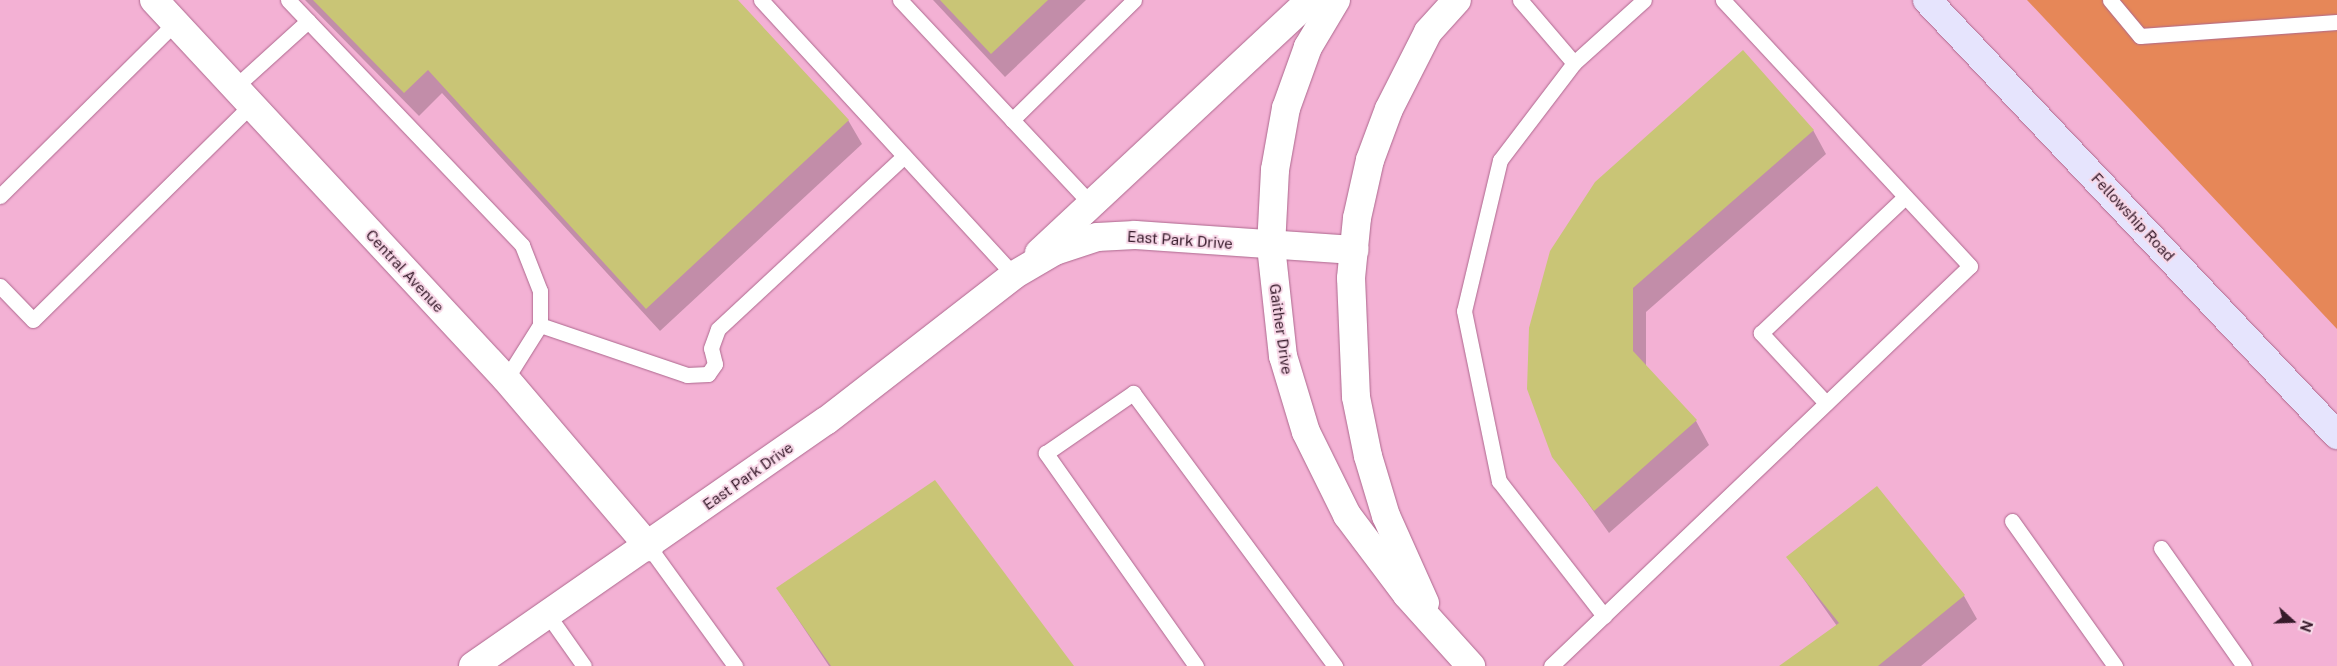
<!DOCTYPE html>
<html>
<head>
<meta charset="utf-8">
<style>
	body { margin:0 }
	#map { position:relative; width:2337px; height:666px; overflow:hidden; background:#fec1e1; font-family:"Public Sans",sans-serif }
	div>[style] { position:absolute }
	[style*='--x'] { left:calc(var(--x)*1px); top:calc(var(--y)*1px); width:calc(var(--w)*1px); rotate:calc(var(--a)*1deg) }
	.built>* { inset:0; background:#f3b1d4; transform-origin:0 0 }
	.green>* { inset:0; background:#e68758 }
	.shadow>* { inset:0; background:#0003 }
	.building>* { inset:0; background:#c9c576 }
	.roads { filter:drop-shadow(0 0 1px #ad688e) drop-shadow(0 0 1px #ad688e) }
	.lane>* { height:15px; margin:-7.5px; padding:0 7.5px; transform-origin:7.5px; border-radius:7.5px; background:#fff }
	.street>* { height:28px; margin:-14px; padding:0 14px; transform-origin:14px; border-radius:14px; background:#fff }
	.secondary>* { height:28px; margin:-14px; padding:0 14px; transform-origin:14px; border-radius:14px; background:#e6e4fd }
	span { translate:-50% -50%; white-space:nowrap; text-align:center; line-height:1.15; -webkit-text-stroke:4px #f8d8e8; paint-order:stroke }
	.street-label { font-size:15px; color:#361a2a }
	.north { position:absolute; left:2267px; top:596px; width:50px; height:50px; -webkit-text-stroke:4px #f8d8e8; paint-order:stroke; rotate:110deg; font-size:14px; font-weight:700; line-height:20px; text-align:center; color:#361a2a }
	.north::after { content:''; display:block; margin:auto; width:18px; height:22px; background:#361a2a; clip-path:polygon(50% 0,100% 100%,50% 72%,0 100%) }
</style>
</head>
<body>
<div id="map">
	<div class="built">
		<div style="left:0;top:0;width:2337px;height:666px"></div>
	</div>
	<div class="green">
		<div style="clip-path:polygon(2027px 0,2337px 0,2337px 329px)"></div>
	</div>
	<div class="shadow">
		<div style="clip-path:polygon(305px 0,737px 0,848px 120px,862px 144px,660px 331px,442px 93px,419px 116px)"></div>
		<div style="clip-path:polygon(933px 0,1086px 0,1005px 77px)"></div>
		<div style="clip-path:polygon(1813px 130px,1826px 154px,1646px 312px,1646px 367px,1696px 421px,1709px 445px,1609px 533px,1554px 456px,1531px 329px)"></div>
		<div style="clip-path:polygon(1788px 557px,1964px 596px,1977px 619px,1921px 666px,1782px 666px,1837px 626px)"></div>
		<div style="clip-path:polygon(777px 588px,1073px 666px,829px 666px)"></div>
	</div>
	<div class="building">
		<div style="clip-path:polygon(313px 0,738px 0,849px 120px,646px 309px,428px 70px,404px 93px)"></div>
		<div style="clip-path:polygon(940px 0,1048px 0,991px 54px)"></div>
		<div style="clip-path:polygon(1743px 50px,1814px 130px,1633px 288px,1633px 351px,1697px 420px,1594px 511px,1552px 457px,1527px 389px,1529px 328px,1550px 251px,1595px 182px)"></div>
		<div style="clip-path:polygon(935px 480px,1074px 666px,831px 666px,776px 588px)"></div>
		<div style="clip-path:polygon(1877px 486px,1965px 595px,1878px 666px,1779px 666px,1839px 623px,1786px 557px)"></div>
	</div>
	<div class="roads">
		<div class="lane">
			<div style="--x:288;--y:0;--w:339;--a:46.3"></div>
			<div style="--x:522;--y:245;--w:49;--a:68.6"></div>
			<div style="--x:540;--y:291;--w:34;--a:90"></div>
			<div style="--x:540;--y:325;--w:64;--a:122.2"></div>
			<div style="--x:761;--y:0;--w:374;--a:47.4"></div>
			<div style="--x:900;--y:0;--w:279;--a:46.9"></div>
			<div style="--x:1520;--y:0;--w:83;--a:49.4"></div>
			<div style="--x:1574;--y:63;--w:94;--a:-42"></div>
			<div style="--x:2110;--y:0;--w:47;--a:50.2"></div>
			<div style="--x:2140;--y:36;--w:197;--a:-4.1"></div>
			<div style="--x:1574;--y:63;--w:122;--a:127.3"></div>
			<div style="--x:1500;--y:160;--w:155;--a:103.4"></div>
			<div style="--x:1464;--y:311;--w:174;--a:78.4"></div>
			<div style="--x:1499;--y:481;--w:171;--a:52.1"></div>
			<div style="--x:234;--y:88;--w:100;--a:-42.2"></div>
			<div style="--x:1012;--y:120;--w:171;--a:-44.5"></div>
			<div style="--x:0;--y:196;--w:247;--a:-44.7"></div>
			<div style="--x:0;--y:286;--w:47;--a:45.9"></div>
			<div style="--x:33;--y:320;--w:305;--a:-44.6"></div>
			<div style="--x:540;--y:325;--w:155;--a:18.8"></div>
			<div style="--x:687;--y:375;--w:21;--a:-3"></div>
			<div style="--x:708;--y:374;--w:12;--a:-55"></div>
			<div style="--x:715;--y:364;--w:16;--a:-104"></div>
			<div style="--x:711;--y:348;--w:20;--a:-70"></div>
			<div style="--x:718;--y:329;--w:254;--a:-42.9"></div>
			<div style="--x:1826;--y:403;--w:96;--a:-132.9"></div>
			<div style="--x:1761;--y:333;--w:198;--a:-43.4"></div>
			<div style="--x:2012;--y:521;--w:178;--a:54.6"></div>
			<div style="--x:649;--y:547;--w:147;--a:54.1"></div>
			<div style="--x:2161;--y:548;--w:144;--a:54.9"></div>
			<div style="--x:548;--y:615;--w:62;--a:54.8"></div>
			<div style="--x:1196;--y:666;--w:261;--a:-125.2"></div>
			<div style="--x:1046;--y:453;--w:106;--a:-34.6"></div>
			<div style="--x:1133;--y:393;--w:340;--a:53.5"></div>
			<div style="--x:1551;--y:666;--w:579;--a:-43.67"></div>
			<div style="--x:1970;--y:266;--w:363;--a:-132.9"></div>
		</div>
		<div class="street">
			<div style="--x:154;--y:0;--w:517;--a:47.12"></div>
			<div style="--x:506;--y:379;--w:221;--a:49.6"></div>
			<div style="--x:1336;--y:0;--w:55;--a:120.8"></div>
			<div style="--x:1308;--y:47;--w:65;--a:109.8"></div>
			<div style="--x:1286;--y:108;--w:63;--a:100.1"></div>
			<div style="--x:1275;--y:170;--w:76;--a:93"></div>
			<div style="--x:1271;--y:246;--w:111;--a:83.8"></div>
			<div style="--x:1283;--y:356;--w:79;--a:73.2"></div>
			<div style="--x:1306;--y:432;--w:93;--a:63.7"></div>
			<div style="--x:1347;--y:515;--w:100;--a:53.1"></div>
			<div style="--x:1407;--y:595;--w:96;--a:48"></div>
			<div style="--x:1039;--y:253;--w:371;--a:-43"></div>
			<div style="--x:1425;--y:603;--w:95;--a:-114.1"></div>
			<div style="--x:1386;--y:516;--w:63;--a:-106.7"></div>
			<div style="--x:1368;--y:456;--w:60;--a:-101.5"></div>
			<div style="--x:1356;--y:397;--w:119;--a:-92.4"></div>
			<div style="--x:1351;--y:278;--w:60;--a:-84.3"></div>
			<div style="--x:1357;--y:218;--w:59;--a:-77.4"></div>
			<div style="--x:1370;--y:160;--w:54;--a:-69.6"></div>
			<div style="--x:1389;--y:109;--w:86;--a:-63.1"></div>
			<div style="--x:1428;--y:32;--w:43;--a:-47.8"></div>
			<div style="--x:473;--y:666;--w:430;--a:-34.8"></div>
			<div style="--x:826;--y:421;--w:238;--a:-37.8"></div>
			<div style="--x:1014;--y:275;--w:48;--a:-30.3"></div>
			<div style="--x:1055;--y:251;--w:44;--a:-18.4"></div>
			<div style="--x:1097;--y:237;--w:38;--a:-3"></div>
			<div style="--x:1135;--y:235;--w:220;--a:3.9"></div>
		</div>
		<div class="secondary">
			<div style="--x:1927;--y:0;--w:598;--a:46.69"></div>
		</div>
	</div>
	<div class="street-label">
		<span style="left:2133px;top:217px;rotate:47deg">Fellowship Road</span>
		<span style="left:1180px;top:240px;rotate:4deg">East Park Drive</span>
		<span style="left:405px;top:271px;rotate:47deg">Central Avenue</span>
		<span style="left:1281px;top:329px;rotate:82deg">Gaither Drive</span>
		<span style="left:748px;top:476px;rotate:-35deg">East Park Drive</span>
	</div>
	<div class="north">N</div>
</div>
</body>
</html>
